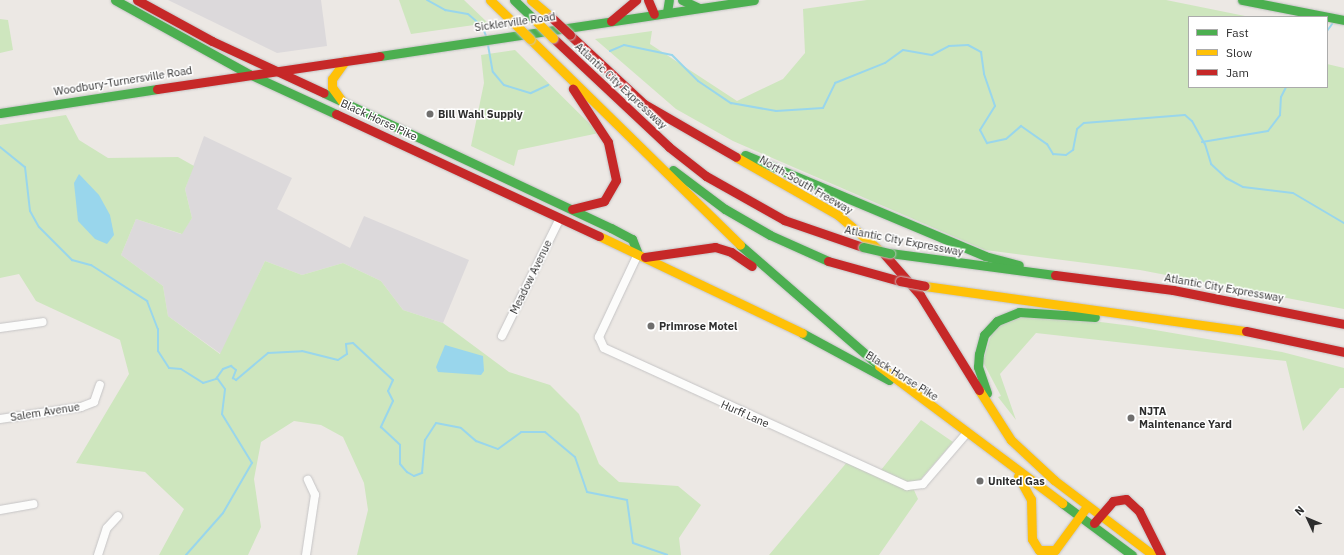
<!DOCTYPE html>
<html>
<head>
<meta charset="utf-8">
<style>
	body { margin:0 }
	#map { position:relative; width:1344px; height:555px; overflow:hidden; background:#ece8e4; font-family:"IBM Plex Sans",sans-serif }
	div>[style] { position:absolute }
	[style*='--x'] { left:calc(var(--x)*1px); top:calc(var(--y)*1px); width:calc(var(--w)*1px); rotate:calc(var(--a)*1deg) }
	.industrial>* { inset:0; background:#dcd9db }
	.green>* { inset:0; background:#cee6be }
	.water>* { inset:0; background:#99d6ec }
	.stream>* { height:2px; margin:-1px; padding:0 1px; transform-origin:1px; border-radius:1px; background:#99d6ec }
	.roads { filter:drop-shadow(0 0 1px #c5c4c5) drop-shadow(0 0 1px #c5c4c5) }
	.street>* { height:8px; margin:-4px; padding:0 4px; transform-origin:4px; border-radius:4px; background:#fcfcfb }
	.fast>* { height:9px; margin:-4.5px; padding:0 4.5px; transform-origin:4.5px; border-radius:4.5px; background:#4caf50 }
	.slow>* { height:9px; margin:-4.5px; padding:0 4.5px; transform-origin:4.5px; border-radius:4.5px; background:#ffc107 }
	.jam>* { height:9px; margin:-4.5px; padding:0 4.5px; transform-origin:4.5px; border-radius:4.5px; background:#c62828 }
	.bridges { filter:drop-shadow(0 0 1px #c6c5c4) drop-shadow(0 0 1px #c6c5c4) }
	.fast-bridge>* { height:9px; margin:-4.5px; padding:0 4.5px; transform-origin:4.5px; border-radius:4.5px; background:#4caf50 }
	.slow-bridge>* { height:9px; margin:-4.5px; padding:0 4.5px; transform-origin:4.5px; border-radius:4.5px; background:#ffc107 }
	.jam-bridge>* { height:9px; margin:-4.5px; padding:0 4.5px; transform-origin:4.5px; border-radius:4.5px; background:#c62828 }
	.dots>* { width:11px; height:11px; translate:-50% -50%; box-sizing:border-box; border:2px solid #fff; border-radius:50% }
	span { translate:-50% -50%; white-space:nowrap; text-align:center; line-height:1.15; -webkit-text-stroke:3px #fff; paint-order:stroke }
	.street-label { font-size:11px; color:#2e2e2e }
	.poi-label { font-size:11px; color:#2e2e2e; font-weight:700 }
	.left { translate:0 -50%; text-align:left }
	.legend { position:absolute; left:1188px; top:16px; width:140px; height:72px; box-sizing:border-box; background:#fff; border:1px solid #ababab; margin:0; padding:5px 7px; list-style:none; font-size:12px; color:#2e2e2e }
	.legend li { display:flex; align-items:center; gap:8px; height:20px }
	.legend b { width:20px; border:1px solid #ababab }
	.north { position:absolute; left:1288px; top:499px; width:40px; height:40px; -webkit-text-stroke:3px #fff; paint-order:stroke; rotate:314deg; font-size:11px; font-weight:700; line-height:16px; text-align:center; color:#2e2e2e }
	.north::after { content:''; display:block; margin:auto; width:14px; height:18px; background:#2e2e2e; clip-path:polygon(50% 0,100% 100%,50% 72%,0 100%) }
</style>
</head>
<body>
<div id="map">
	<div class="industrial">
		<div style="clip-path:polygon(168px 0,321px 0,327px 46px,277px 53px)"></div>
		<div style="clip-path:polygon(204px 136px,292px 178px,277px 209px,350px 248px,364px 216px,469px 260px,443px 323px,403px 310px,381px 281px,343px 263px,302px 275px,265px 261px,221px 354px,168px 316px,163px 286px,121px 255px,136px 219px,181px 234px,192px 218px,185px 189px)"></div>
	</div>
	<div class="green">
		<div style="clip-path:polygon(399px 0,464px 0,488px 23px,411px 34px)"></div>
		<div style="clip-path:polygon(867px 0,1166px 0,1250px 17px,1189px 17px,1189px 87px,1327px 87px,1327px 64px,1344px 68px,1344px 309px,1140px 270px,985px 250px,733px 141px,676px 109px,595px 39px,652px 31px,650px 44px,737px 101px,783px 79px,805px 53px,803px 9px)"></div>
		<div style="clip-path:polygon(0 19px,8px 20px,13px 50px,0 53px)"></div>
		<div style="clip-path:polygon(515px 50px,599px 133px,518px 150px,514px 166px,471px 146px,484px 83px,481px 55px)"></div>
		<div style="clip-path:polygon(66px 115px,79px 140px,108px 158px,178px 157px,194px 166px,185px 189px,192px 218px,182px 234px,136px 219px,121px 255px,163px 286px,168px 316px,220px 354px,265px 261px,302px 275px,343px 263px,381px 281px,403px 310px,443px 323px,509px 372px,550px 385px,579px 414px,599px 464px,619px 482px,678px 486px,701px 505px,679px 538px,681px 555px,357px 555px,368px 510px,364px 483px,343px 437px,321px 425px,294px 421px,261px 442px,254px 479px,261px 527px,248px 555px,159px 555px,184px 509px,145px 472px,76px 463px,129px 374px,120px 340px,36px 301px,19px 274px,0 278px,0 125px)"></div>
		<div style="clip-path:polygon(1014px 311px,1132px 326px,1282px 352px,1344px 368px,1344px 388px,1340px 388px,1303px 431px,1286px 361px,1036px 333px,1000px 374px,1016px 420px,998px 397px,1001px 396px,983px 362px,992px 332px)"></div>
		<div style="clip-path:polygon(921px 420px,953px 442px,913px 488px,918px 499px,879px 555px,769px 555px,848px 461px,877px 475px)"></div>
	</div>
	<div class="water">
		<div style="clip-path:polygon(79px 174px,99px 195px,110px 215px,114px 235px,107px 244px,95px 239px,78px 221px,74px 183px)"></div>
		<div style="clip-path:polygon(445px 345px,483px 356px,484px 371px,481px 375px,438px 372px,436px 367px)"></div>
	</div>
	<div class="stream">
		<div style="--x:427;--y:0;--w:21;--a:29"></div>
		<div style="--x:445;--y:10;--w:23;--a:10"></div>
		<div style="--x:468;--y:14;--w:18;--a:41"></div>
		<div style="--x:482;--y:26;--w:11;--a:68"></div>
		<div style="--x:1327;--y:31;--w:9;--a:-54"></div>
		<div style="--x:488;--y:45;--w:27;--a:80"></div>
		<div style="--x:493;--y:72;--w:17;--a:50"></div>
		<div style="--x:504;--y:85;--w:28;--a:17"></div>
		<div style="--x:531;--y:93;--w:19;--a:-25"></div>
		<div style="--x:610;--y:51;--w:15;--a:-23"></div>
		<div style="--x:624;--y:45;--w:49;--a:11.8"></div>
		<div style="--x:672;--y:55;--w:37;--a:45"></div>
		<div style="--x:698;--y:81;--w:40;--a:34"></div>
		<div style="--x:731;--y:103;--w:46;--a:10.1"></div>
		<div style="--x:776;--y:111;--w:47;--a:-3.7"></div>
		<div style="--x:823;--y:108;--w:28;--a:-64"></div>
		<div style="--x:835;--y:83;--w:54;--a:-21.8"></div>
		<div style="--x:885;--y:63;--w:22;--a:-36"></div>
		<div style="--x:903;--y:50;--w:29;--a:10"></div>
		<div style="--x:932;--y:55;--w:19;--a:-28"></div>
		<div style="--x:949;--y:46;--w:19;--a:-3"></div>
		<div style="--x:968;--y:45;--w:15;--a:28"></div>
		<div style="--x:981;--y:52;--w:22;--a:82"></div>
		<div style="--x:984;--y:74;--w:34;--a:71"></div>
		<div style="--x:995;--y:106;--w:28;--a:122"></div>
		<div style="--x:980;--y:130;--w:15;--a:62"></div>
		<div style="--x:987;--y:143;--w:19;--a:-12"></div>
		<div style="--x:1006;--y:139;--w:20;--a:-41"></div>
		<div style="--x:1021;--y:126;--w:32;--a:35"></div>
		<div style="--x:1047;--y:144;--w:12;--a:59"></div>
		<div style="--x:1053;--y:154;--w:13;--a:4"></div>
		<div style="--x:1066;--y:155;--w:9;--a:-36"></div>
		<div style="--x:1073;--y:150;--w:21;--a:-79"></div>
		<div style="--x:1077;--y:129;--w:9;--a:-41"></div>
		<div style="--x:1084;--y:123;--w:101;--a:-4.5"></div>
		<div style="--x:1185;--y:115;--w:9;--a:41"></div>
		<div style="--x:1192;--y:121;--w:26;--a:61"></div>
		<div style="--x:1205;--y:144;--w:21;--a:73"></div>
		<div style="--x:1211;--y:164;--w:21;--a:43"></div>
		<div style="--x:1226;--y:178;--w:19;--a:28"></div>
		<div style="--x:1243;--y:187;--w:50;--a:6.8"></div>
		<div style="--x:1293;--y:193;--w:59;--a:30.5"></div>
		<div style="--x:1202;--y:142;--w:67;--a:-9.5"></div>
		<div style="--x:1268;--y:131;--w:20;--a:-53"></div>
		<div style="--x:1280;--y:115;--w:18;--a:-87"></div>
		<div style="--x:1281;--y:97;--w:11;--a:-63"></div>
		<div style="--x:0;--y:147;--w:32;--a:39"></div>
		<div style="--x:25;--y:167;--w:44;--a:83.5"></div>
		<div style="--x:30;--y:211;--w:18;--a:61"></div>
		<div style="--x:39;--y:227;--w:47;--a:45"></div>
		<div style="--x:72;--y:260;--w:20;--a:15"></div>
		<div style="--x:91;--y:265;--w:67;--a:32.7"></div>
		<div style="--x:147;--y:301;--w:30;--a:69"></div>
		<div style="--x:158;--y:329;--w:22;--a:90"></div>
		<div style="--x:158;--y:351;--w:20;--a:57"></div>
		<div style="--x:169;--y:368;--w:12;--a:5"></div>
		<div style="--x:181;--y:369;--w:26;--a:32"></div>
		<div style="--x:203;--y:383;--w:14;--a:-17"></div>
		<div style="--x:216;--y:379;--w:12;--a:-55"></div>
		<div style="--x:223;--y:369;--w:9;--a:-21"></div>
		<div style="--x:231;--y:366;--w:6;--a:39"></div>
		<div style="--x:236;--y:370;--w:9;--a:111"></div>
		<div style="--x:233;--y:378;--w:4;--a:34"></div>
		<div style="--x:236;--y:380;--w:42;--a:-40.2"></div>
		<div style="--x:268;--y:353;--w:34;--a:-3"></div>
		<div style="--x:302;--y:351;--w:37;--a:14"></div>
		<div style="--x:338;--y:360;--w:11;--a:-34"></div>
		<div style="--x:347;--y:354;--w:10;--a:-96"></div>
		<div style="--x:346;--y:344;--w:7;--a:-8"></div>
		<div style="--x:353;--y:343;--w:54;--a:42.8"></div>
		<div style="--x:393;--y:380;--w:12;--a:114"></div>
		<div style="--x:388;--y:391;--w:11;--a:63"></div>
		<div style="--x:393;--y:401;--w:29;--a:115"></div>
		<div style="--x:381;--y:427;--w:26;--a:43"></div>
		<div style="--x:400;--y:445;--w:19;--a:90"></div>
		<div style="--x:400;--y:464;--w:11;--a:49"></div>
		<div style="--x:407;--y:472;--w:8;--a:30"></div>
		<div style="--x:414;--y:476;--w:9;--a:-21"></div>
		<div style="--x:422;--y:473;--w:33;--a:-85"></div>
		<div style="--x:425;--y:440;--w:20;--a:-57"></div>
		<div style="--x:436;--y:423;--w:25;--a:11"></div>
		<div style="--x:461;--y:428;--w:20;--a:41"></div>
		<div style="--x:476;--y:441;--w:23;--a:20"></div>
		<div style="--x:498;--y:449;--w:29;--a:-36"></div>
		<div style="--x:521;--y:432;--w:24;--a:0"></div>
		<div style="--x:545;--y:432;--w:39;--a:40"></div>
		<div style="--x:575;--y:457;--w:37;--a:71"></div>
		<div style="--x:587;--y:492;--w:41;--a:11.3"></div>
		<div style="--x:627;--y:500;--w:43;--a:82.1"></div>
		<div style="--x:633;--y:543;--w:36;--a:19"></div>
		<div style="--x:186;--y:555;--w:56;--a:-48.6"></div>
		<div style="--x:223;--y:513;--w:58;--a:-59.9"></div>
		<div style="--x:252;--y:463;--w:57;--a:-121.5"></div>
		<div style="--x:222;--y:414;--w:25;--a:-83"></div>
		<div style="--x:225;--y:389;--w:14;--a:-126"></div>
	</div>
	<div class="roads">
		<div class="street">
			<div style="--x:638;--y:254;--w:92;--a:115.2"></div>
			<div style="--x:599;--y:337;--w:12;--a:66"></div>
			<div style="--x:604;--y:348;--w:333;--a:24.5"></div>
			<div style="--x:907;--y:486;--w:16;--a:-7"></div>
			<div style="--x:923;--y:484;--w:66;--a:-49.3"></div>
			<div style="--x:0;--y:328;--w:43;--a:-7.9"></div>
			<div style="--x:502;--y:336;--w:131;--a:-63.8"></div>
			<div style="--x:0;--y:419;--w:82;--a:-8.4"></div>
			<div style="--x:81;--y:407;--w:14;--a:-21"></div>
			<div style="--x:94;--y:402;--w:18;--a:-71"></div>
			<div style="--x:0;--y:510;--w:34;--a:-10"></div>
			<div style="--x:98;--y:555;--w:28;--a:-72"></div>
			<div style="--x:107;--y:528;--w:16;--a:-47"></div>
			<div style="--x:306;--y:555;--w:61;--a:-81.5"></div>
			<div style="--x:315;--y:495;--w:17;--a:-115"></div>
		</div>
		<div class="fast">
			<div style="--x:115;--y:0;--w:153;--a:28.9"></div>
			<div style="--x:249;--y:74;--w:96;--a:24.7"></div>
			<div style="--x:514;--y:0;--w:30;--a:44"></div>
			<div style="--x:682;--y:0;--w:19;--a:25"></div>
			<div style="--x:1242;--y:0;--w:104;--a:11.1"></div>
			<div style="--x:667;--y:12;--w:12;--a:-81"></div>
			<div style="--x:380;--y:56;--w:378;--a:-8.5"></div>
			<div style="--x:324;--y:93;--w:317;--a:25.2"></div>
			<div style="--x:611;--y:228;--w:24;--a:28"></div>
			<div style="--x:632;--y:239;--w:16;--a:68"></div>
			<div style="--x:0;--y:113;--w:159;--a:-8.7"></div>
			<div style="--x:745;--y:155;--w:260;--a:22.8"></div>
			<div style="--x:985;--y:256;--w:35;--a:15"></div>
			<div style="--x:673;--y:170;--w:65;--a:36.9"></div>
			<div style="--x:725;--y:209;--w:52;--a:30"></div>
			<div style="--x:770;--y:235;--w:64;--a:24.1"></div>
			<div style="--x:740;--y:245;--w:184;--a:41"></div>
			<div style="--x:890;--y:253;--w:166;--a:7.6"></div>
			<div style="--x:802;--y:333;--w:99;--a:28.4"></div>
			<div style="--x:987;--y:393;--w:28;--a:-109"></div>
			<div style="--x:978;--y:367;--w:13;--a:-86"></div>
			<div style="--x:979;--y:354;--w:20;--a:-75"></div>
			<div style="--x:984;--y:335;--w:19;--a:-47"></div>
			<div style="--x:997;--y:321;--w:24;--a:-22"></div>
			<div style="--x:1019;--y:312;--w:76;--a:3.8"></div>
			<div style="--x:1062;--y:503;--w:87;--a:36.6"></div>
		</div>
		<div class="slow">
			<div style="--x:490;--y:0;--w:32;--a:44"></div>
			<div style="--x:531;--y:0;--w:26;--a:40"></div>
			<div style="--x:530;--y:39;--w:294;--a:44.4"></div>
			<div style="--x:342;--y:101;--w:17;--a:-126"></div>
			<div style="--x:332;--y:87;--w:8;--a:-90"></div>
			<div style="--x:332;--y:79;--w:22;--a:-54"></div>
			<div style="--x:736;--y:157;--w:117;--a:29.6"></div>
			<div style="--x:838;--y:215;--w:60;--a:40.3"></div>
			<div style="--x:599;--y:236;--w:225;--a:25.5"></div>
			<div style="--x:925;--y:286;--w:324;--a:8"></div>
			<div style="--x:879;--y:366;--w:229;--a:36.8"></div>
			<div style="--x:979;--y:390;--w:59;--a:57.4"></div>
			<div style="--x:1011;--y:440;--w:59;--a:42.9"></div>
			<div style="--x:1054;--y:480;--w:124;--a:37.1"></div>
			<div style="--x:1018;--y:476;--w:26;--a:61"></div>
			<div style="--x:1031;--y:499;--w:40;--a:88.6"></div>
			<div style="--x:1032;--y:539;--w:13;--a:58"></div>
			<div style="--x:1039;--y:550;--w:16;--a:0"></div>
			<div style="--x:1055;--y:550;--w:51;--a:-53.8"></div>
		</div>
		<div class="jam">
			<div style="--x:137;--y:0;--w:85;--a:28.7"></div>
			<div style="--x:212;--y:41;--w:123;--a:24.9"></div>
			<div style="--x:648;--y:0;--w:15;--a:67"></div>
			<div style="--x:611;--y:21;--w:33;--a:-40"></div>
			<div style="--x:570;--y:35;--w:101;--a:43"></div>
			<div style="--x:644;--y:104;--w:106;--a:29.9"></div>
			<div style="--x:553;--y:38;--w:159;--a:43.2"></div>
			<div style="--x:669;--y:147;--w:47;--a:38.1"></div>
			<div style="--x:706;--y:176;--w:90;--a:29.4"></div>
			<div style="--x:784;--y:220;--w:83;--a:18.9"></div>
			<div style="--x:157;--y:89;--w:225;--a:-8.4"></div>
			<div style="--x:336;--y:114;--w:290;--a:24.9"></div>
			<div style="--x:572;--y:209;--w:33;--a:-14"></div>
			<div style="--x:604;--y:201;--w:24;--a:-60"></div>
			<div style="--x:616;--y:180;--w:39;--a:-102"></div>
			<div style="--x:608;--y:142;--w:64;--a:-123.4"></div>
			<div style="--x:884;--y:254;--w:55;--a:48.7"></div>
			<div style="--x:920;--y:295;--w:112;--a:58.2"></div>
			<div style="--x:645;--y:257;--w:71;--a:-8.1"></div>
			<div style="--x:715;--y:247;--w:17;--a:17"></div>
			<div style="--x:731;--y:252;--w:25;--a:34"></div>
			<div style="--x:828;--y:261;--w:75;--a:15.5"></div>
			<div style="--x:1055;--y:275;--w:119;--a:7.2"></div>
			<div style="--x:1173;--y:290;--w:174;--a:11.2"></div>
			<div style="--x:1246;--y:331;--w:100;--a:12.1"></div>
			<div style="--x:1094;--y:523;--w:29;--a:-49"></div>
			<div style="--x:1113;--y:501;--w:13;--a:-9"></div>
			<div style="--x:1126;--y:499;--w:18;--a:43"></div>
			<div style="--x:1139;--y:511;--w:49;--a:63.4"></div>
		</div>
	</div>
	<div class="bridges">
		<div class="fast-bridge">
			<div style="--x:863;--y:247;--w:28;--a:13"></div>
		</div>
		<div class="slow-bridge">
			<div style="--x:536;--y:21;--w:24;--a:45"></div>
			<div style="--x:513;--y:22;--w:24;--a:45"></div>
		</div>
		<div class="jam-bridge">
			<div style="--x:551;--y:17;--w:26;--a:43"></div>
			<div style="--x:900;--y:281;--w:25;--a:11"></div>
		</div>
	</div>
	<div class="dots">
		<div style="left:430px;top:114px;background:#706f6e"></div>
		<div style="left:651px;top:326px;background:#706f6e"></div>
		<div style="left:1131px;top:418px;background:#706f6e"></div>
		<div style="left:980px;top:481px;background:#706f6e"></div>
	</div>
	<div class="street-label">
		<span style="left:515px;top:22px;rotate:-8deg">Sicklerville Road</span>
		<span style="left:123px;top:81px;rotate:-9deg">Woodbury-Turnersville Road</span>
		<span style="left:621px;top:86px;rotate:43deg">Atlantic City Expressway</span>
		<span style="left:379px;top:120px;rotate:25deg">Black Horse Pike</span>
		<span style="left:806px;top:185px;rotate:30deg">North-South Freeway</span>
		<span style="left:904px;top:241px;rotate:11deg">Atlantic City Expressway</span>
		<span style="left:531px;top:277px;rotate:-64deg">Meadow Avenue</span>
		<span style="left:1224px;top:288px;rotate:10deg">Atlantic City Expressway</span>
		<span style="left:902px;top:376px;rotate:32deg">Black Horse Pike</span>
		<span style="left:45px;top:412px;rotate:-9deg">Salem Avenue</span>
		<span style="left:745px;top:414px;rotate:24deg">Hurff Lane</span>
	</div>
	<div class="poi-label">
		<span class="left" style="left:438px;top:114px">Bill Wahl Supply</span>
		<span class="left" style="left:659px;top:326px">Primrose Motel</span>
		<span class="left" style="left:1139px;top:418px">NJTA<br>Maintenance Yard</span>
		<span class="left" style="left:988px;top:481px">United Gas</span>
	</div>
	<ul class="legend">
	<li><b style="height:5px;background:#4caf50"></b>Fast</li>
	<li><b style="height:5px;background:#ffc107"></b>Slow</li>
	<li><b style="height:5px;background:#c62828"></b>Jam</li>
	</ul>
	<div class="north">N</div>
</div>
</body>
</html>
